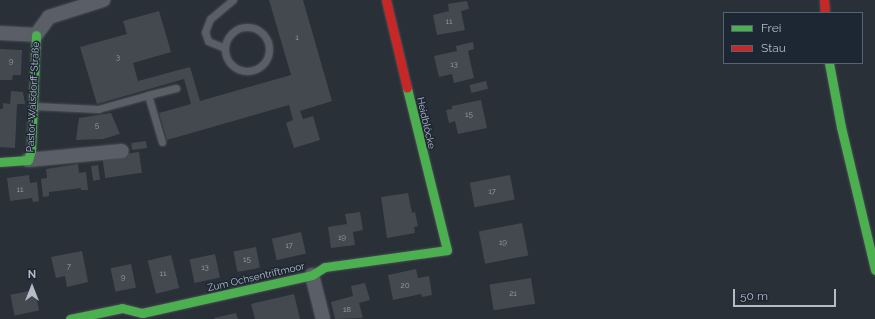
<!DOCTYPE html>
<html>
<head>
<meta charset="utf-8">
<style>
	body { margin:0 }
	#map { position:relative; width:875px; height:319px; overflow:hidden; background:#2a3038; font-family:Raleway,sans-serif }
	div>[style] { position:absolute }
	[style*='--x'] { left:calc(var(--x)*1px); top:calc(var(--y)*1px); width:calc(var(--w)*1px); rotate:calc(var(--a)*1deg) }
	.building>* { inset:0; background:#444950; transform-origin:0 0 }
	.roads { filter:drop-shadow(0 0 1px #484c53) drop-shadow(0 0 1px #484c53) }
	.lane>* { height:7px; margin:-3.5px; padding:0 3.5px; transform-origin:3.5px; border-radius:3.5px; background:#5a5e66 }
	.lane>.ring { margin:-3.5px; padding:0; box-sizing:content-box; background:none; border:7px solid #5a5e66; border-radius:50% }
	.street>* { height:14px; margin:-7px; padding:0 7px; transform-origin:7px; border-radius:7px; background:#5a5e66 }
	.fast>* { height:9px; margin:-4.5px; padding:0 4.5px; transform-origin:4.5px; border-radius:4.5px; background:#4caf50 }
	.jam>* { height:9px; margin:-4.5px; padding:0 4.5px; transform-origin:4.5px; border-radius:4.5px; background:#c62828 }
	span { translate:-50% -50%; white-space:nowrap; text-align:center; line-height:1.15; -webkit-text-stroke:3px #1d2633; paint-order:stroke }
	.number-label { font-size:8px; color:#989fab }
	.number-label span { -webkit-text-stroke-width:0 }
	.street-label { font-size:10px; color:#b4bcc9 }
	.legend { position:absolute; left:723px; top:12px; width:140px; height:52px; box-sizing:border-box; background:#1d2633; border:1px solid #59626f; margin:0; padding:5px 7px; list-style:none; font-size:12px; color:#b4bcc9 }
	.legend li { display:flex; align-items:center; gap:8px; height:20px }
	.legend b { width:20px; border:1px solid #59626f }
	.north { position:absolute; left:12px; top:267px; width:40px; height:40px; -webkit-text-stroke:3px #1d2633; paint-order:stroke; rotate:0deg; font-size:11px; font-weight:700; line-height:16px; text-align:center; color:#b4bcc9 }
	.north::after { content:''; display:block; margin:auto; width:14px; height:18px; background:#b4bcc9; clip-path:polygon(50% 0,100% 100%,50% 72%,0 100%) }
	.scale { position:absolute; left:733px; top:289px; width:103px; height:18px; box-sizing:border-box; border:2px solid #b4bcc9; border-top:0; padding-left:5px; font-size:12px; line-height:14px; white-space:nowrap; color:#b4bcc9; -webkit-text-stroke:3px #1d2633; paint-order:stroke }
</style>
</head>
<body>
<div id="map">
	<div class="building">
		<div style="clip-path:polygon(269px 0,303px 0,332px 101px,300px 111px,303px 119px,313px 116px,320px 140px,294px 148px,286px 123px,293px 120px,289px 105px,167px 140px,159px 113px,191px 104px,184px 79px,97px 104px,80px 47px,127px 34px,123px 21px,159px 11px,171px 52px,133px 63px,138px 81px,190px 67px,200px 101px,291px 75px)"></div>
		<div style="clip-path:polygon(467px 1px,469px 9px,461px 11px,465px 30px,437px 35px,433px 15px,449px 11px,448px 4px)"></div>
		<div style="clip-path:polygon(473px 42px,474px 49px,468px 51px,474px 78px,454px 83px,452px 74px,439px 77px,434px 56px,457px 51px,456px 46px)"></div>
		<div style="clip-path:polygon(0 49px,22px 50px,21px 75px,13px 75px,12px 80px,0 80px)"></div>
		<div style="left:486px;top:81px;width:8px;height:17px;rotate:76deg"></div>
		<div style="clip-path:polygon(11px 91px,23px 92px,25px 104px,17px 104px,15px 148px,0 147px,0 109px,3px 109px,3px 103px,10px 104px)"></div>
		<div style="clip-path:polygon(481px 100px,487px 128px,458px 134px,455px 121px,449px 123px,446px 110px,452px 109px,452px 106px)"></div>
		<div style="clip-path:polygon(111px 113px,120px 134px,103px 139px,76px 140px,79px 118px)"></div>
		<div style="left:146px;top:141px;width:7px;height:15px;rotate:82deg"></div>
		<div style="left:139px;top:152px;width:21px;height:37px;rotate:82deg"></div>
		<div style="clip-path:polygon(78px 164px,79px 173px,86px 172px,88px 190px,81px 190px,81px 188px,49px 192px,49px 196px,43px 197px,41px 179px,47px 178px,46px 169px)"></div>
		<div style="left:98px;top:165px;width:15px;height:7px;rotate:82deg"></div>
		<div style="clip-path:polygon(29px 175px,30px 183px,37px 182px,39px 201px,33px 202px,32px 198px,10px 201px,7px 178px)"></div>
		<div style="left:510px;top:175px;width:25px;height:41px;rotate:79deg"></div>
		<div style="clip-path:polygon(408px 193px,412px 213px,415px 212px,418px 226px,414px 227px,415px 233px,387px 238px,381px 197px)"></div>
		<div style="clip-path:polygon(360px 212px,363px 230px,353px 232px,355px 245px,331px 248px,328px 227px,347px 224px,345px 214px)"></div>
		<div style="left:522px;top:223px;width:33px;height:44px;rotate:79deg"></div>
		<div style="left:301px;top:232px;width:22px;height:30px;rotate:77deg"></div>
		<div style="left:256px;top:247px;width:21px;height:23px;rotate:79deg"></div>
		<div style="clip-path:polygon(82px 251px,88px 282px,67px 287px,65px 276px,56px 278px,51px 257px)"></div>
		<div style="left:215px;top:254px;width:24px;height:26px;rotate:78deg"></div>
		<div style="left:171px;top:255px;width:34px;height:24px;rotate:76deg"></div>
		<div style="left:131px;top:264px;width:24px;height:21px;rotate:78deg"></div>
		<div style="clip-path:polygon(416px 269px,418px 278px,429px 276px,432px 295px,422px 297px,421px 294px,393px 300px,388px 275px)"></div>
		<div style="left:531px;top:278px;width:26px;height:42px;rotate:81deg"></div>
		<div style="clip-path:polygon(365px 283px,370px 300px,359px 303px,363px 318px,335px 319px,331px 302px,353px 296px,351px 286px)"></div>
		<div style="left:35px;top:290px;width:21px;height:25px;rotate:79deg"></div>
		<div style="clip-path:polygon(294px 294px,300px 319px,255px 319px,251px 304px)"></div>
		<div style="clip-path:polygon(236px 313px,238px 319px,214px 319px,214px 318px)"></div>
	</div>
	<div class="roads">
		<div class="lane">
			<div class="ring" style="left:225px;top:27px;width:37px;height:37px"></div>
			<div style="--x:225;--y:48;--w:18;--a:-158"></div>
			<div style="--x:208;--y:41;--w:9;--a:-108"></div>
			<div style="--x:205;--y:32;--w:14;--a:-69"></div>
			<div style="--x:210;--y:19;--w:30;--a:-40"></div>
			<div style="--x:148;--y:95;--w:29;--a:-14"></div>
			<div style="--x:34;--y:106;--w:64;--a:2.7"></div>
			<div style="--x:98;--y:109;--w:52;--a:-15.6"></div>
			<div style="--x:148;--y:95;--w:49;--a:73.4"></div>
		</div>
		<div class="street">
			<div style="--x:0;--y:33;--w:36;--a:3"></div>
			<div style="--x:36;--y:35;--w:22;--a:-54"></div>
			<div style="--x:49;--y:17;--w:57;--a:-17.5"></div>
			<div style="--x:28;--y:160;--w:94;--a:-5.5"></div>
			<div style="--x:312;--y:275;--w:45;--a:76"></div>
		</div>
		<div class="fast">
			<div style="--x:829;--y:63;--w:65;--a:79.4"></div>
			<div style="--x:841;--y:127;--w:147;--a:76.6"></div>
			<div style="--x:0;--y:162;--w:28;--a:-4"></div>
			<div style="--x:28;--y:160;--w:10;--a:-73"></div>
			<div style="--x:31;--y:150;--w:115;--a:-87.5"></div>
			<div style="--x:70;--y:319;--w:53;--a:-11.9"></div>
			<div style="--x:122;--y:308;--w:21;--a:14"></div>
			<div style="--x:142;--y:313;--w:174;--a:-12.6"></div>
			<div style="--x:312;--y:275;--w:15;--a:-32"></div>
			<div style="--x:325;--y:267;--w:123;--a:-7.9"></div>
			<div style="--x:447;--y:250;--w:167;--a:-103.9"></div>
		</div>
		<div class="jam">
			<div style="--x:386;--y:0;--w:90;--a:76.6"></div>
			<div style="--x:824;--y:0;--w:13;--a:86"></div>
		</div>
	</div>
	<div class="number-label">
		<span style="left:449px;top:22px">11</span>
		<span style="left:297px;top:38px">1</span>
		<span style="left:118px;top:58px">3</span>
		<span style="left:11px;top:62px">9</span>
		<span style="left:454px;top:65px">13</span>
		<span style="left:469px;top:115px">15</span>
		<span style="left:97px;top:126px">5</span>
		<span style="left:20px;top:190px">11</span>
		<span style="left:492px;top:192px">17</span>
		<span style="left:342px;top:238px">19</span>
		<span style="left:503px;top:243px">19</span>
		<span style="left:289px;top:246px">17</span>
		<span style="left:247px;top:260px">15</span>
		<span style="left:69px;top:267px">7</span>
		<span style="left:205px;top:268px">13</span>
		<span style="left:163px;top:274px">11</span>
		<span style="left:123px;top:278px">9</span>
		<span style="left:405px;top:286px">20</span>
		<span style="left:513px;top:294px">21</span>
		<span style="left:347px;top:310px">18</span>
	</div>
	<div class="street-label">
		<span style="left:33px;top:97px;rotate:-87deg">Pastor-Walsdorff-Straße</span>
		<span style="left:426px;top:123px;rotate:77deg">Heidblöcke</span>
		<span style="left:256px;top:277px;rotate:-13deg">Zum Ochsentriftmoor</span>
	</div>
	<ul class="legend">
	<li><b style="height:5px;background:#4caf50"></b>Frei</li>
	<li><b style="height:5px;background:#c62828"></b>Stau</li>
	</ul>
	<div class="north">N</div>
	<div class="scale">50 m</div>
</div>
</body>
</html>
